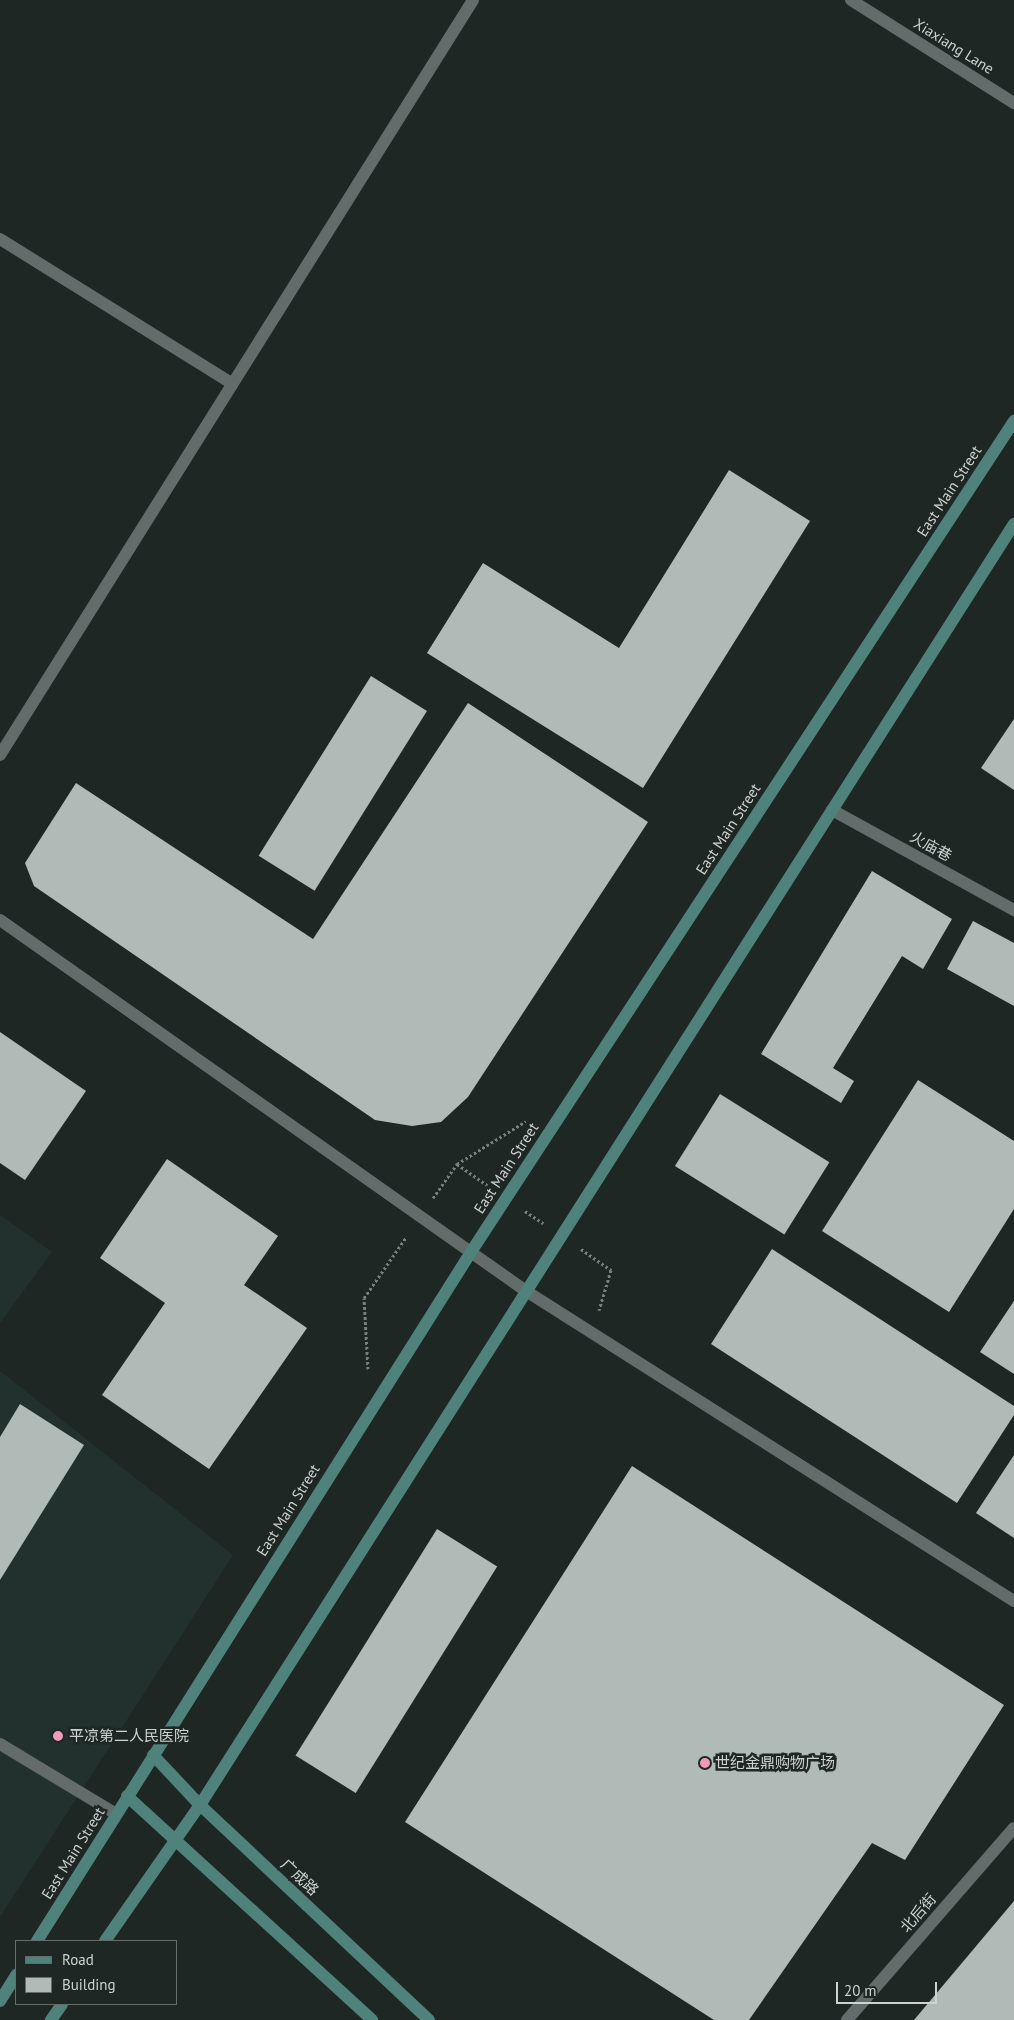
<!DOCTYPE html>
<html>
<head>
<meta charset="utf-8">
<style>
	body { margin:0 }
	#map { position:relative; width:1014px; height:2020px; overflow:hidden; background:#1f2725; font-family:"PT Sans","Noto Sans SC",sans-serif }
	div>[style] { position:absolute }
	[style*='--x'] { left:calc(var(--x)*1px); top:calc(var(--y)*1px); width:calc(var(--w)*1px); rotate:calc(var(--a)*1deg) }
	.built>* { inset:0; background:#22312e }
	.building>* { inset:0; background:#b0bbb8; transform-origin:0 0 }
	.path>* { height:3px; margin-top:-1.5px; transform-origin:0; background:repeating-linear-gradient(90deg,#797f7e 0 2.5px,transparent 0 5px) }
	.service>* { height:12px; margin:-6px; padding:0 6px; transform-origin:6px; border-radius:6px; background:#636c6a }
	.pedestrian>* { height:12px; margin:-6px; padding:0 6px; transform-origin:6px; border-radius:6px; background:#636c6a }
	.minor>* { height:12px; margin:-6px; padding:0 6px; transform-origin:6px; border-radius:6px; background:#636c6a }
	.tertiary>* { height:12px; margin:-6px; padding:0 6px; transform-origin:6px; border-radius:6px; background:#636c6a }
	.secondary>* { height:12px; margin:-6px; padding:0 6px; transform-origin:6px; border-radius:6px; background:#4e827b }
	.dots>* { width:14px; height:14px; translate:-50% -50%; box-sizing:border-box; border:2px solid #1f2725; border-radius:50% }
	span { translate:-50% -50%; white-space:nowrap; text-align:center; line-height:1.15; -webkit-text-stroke:5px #1f2725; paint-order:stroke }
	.street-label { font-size:15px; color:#ced3d2 }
	.poi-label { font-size:15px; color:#ced3d2 }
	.left { translate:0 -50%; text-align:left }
	.legend { position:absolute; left:15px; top:1940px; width:162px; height:65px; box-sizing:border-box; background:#1f2725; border:1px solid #656c6a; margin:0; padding:6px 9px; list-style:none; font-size:15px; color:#ced3d2 }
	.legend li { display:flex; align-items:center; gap:10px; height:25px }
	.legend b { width:25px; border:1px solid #656c6a }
	.scale { position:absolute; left:836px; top:1982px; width:101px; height:22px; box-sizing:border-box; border:2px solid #ced3d2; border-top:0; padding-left:6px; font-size:15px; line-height:18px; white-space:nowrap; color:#ced3d2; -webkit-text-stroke:4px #1f2725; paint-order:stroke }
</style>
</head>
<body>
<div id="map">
	<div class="built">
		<div style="clip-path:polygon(0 1215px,52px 1252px,0 1323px)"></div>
		<div style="clip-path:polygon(0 1371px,233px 1555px,0 1917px)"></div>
	</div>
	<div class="building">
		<div style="clip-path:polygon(729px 470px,810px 521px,643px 788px,427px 653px,483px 563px,619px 648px)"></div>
		<div style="left:371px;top:676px;width:66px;height:212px;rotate:32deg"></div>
		<div style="clip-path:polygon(468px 703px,648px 822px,468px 1097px,441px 1122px,412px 1126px,375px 1120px,34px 886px,25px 863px,76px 783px,313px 939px)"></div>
		<div style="clip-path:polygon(1014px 719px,1014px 790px,981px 768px)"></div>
		<div style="clip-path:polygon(872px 871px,952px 919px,923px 969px,902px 956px,833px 1068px,854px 1081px,841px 1103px,761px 1054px)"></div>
		<div style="clip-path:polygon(973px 921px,1014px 943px,1014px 1006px,947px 969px)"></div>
		<div style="clip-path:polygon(0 1032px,86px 1091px,25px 1180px,0 1163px)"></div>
		<div style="clip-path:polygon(918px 1080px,1014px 1141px,1014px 1209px,949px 1312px,822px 1231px)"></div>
		<div style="left:720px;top:1094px;width:129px;height:85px;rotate:32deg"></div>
		<div style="clip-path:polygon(167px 1159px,278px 1236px,244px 1285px,307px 1328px,209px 1469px,102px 1395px,165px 1303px,100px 1258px)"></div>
		<div style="clip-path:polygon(772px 1249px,1014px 1406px,1014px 1415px,957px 1503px,711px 1344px)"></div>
		<div style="clip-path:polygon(1014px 1301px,1014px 1374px,980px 1352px)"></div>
		<div style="clip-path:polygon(20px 1404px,84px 1445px,0 1580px,0 1437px)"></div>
		<div style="clip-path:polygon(1014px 1455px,1014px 1538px,976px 1513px)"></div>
		<div style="clip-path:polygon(632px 1466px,1004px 1705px,905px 1860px,872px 1843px,749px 2020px,714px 2020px,405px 1822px)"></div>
		<div style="left:437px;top:1529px;width:71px;height:267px;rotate:32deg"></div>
		<div style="clip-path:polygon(1014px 1901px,1014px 2020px,914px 2020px)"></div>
	</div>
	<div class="path">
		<div style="--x:457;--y:1164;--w:81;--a:-31.9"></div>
		<div style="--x:433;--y:1198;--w:42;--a:-54.8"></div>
		<div style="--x:457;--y:1164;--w:37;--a:35"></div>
		<div style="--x:525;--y:1211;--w:22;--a:34"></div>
		<div style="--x:581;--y:1249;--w:37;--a:35"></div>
		<div style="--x:611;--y:1270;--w:42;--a:106.7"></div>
		<div style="--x:368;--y:1369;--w:71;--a:-93.2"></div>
		<div style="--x:364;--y:1298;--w:75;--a:-55.3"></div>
	</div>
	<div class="service">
		<div style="--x:0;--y:1744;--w:135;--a:31.1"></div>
	</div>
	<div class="pedestrian">
		<div style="--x:526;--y:1291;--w:578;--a:32.43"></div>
	</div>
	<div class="minor">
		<div style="--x:0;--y:239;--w:274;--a:31.9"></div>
		<div style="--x:832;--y:810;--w:208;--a:28.8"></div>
		<div style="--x:847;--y:2020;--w:254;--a:-49"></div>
	</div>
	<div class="tertiary">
		<div style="--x:851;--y:0;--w:193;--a:32.3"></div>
		<div style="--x:0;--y:755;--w:891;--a:-57.93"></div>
		<div style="--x:0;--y:920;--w:644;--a:35.2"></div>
	</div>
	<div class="secondary">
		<div style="--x:153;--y:1755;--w:69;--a:46.8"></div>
		<div style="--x:200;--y:1805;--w:314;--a:43.2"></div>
		<div style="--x:127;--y:1796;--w:332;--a:42.4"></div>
		<div style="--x:37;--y:1941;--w:814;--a:-57.79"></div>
		<div style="--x:471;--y:1252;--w:993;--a:-56.84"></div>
		<div style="--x:105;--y:1941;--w:166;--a:-55.1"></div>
		<div style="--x:200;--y:1805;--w:1518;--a:-57.57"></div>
		<div style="--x:0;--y:2001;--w:31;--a:-58"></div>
		<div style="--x:51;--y:2020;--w:19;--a:-55"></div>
	</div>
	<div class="dots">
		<div style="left:58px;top:1736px;background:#ef9ab8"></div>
		<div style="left:705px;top:1763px;background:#ef9ab8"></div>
	</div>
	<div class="street-label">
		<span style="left:954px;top:46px;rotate:32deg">Xiaxiang Lane</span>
		<span style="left:949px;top:491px;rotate:-57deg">East Main Street</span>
		<span style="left:728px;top:829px;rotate:-57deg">East Main Street</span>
		<span style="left:931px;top:846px;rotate:29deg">火庙巷</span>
		<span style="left:506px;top:1168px;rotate:-57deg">East Main Street</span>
		<span style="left:288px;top:1510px;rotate:-58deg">East Main Street</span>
		<span style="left:73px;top:1853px;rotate:-58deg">East Main Street</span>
		<span style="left:300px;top:1877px;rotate:43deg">广成路</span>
		<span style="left:918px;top:1913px;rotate:-49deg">北后街</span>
	</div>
	<div class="poi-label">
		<span class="left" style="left:69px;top:1736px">平凉第二人民医院</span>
		<span class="left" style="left:715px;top:1763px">世纪金鼎购物广场</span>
	</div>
	<ul class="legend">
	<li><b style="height:6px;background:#4e827b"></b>Road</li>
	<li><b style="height:14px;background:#b0bbb8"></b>Building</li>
	</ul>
	<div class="scale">20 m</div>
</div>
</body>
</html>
